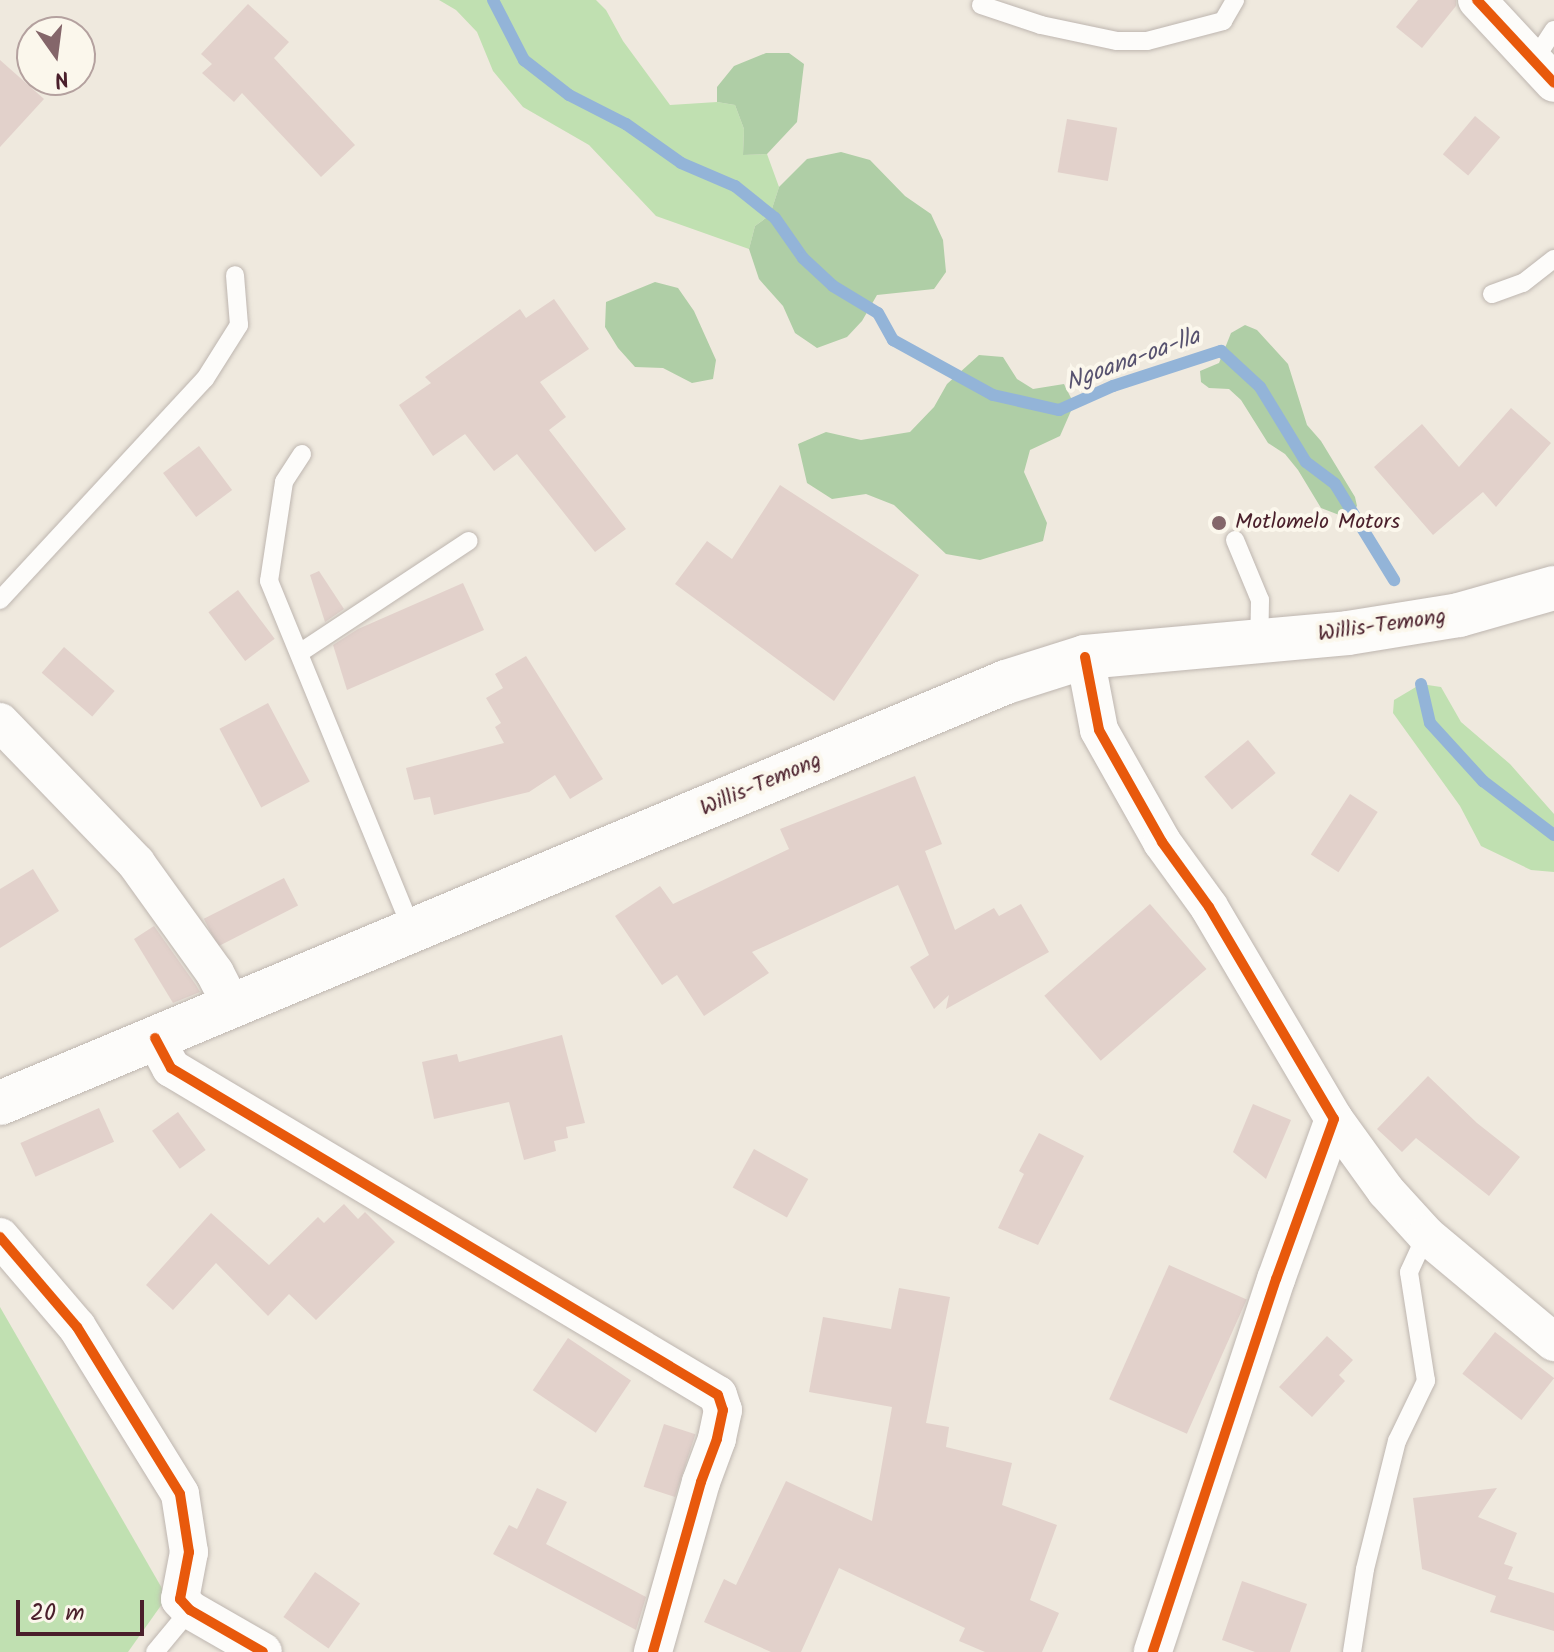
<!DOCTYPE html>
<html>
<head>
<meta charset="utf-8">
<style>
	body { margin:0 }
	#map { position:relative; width:1554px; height:1652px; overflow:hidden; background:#efe9de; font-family:Kalam,sans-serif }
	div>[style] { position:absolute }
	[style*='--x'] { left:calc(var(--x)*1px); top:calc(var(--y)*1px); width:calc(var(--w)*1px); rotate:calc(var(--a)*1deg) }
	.green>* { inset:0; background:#c0e0b1 }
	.forest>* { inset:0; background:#afcea6 }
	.stream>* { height:12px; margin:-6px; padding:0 6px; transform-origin:6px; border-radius:6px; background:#93b4d8 }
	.building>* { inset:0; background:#e2d1cb; transform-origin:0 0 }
	.roads { filter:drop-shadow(0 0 2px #beb6b0) drop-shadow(0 0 2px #beb6b0) }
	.lane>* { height:18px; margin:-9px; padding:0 9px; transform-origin:9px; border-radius:9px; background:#fdfcfa }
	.street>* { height:38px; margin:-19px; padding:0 19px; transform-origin:19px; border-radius:19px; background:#fdfcfa }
	.secondary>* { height:44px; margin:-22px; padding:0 22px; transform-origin:22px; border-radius:22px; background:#fdfcfa }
	.cycleway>* { height:10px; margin:-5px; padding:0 5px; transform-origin:5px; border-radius:5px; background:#e8590c }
	.dots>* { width:22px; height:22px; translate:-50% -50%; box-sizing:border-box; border:4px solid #fbf7ec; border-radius:50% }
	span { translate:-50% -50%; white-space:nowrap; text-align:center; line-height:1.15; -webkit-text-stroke:8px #fbf7ec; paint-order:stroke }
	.poi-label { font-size:22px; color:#4a1f2b }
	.left { translate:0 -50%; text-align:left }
	.street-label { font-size:22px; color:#4a1f2b }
	.water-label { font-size:24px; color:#57526f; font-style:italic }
	.north { position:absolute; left:16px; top:16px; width:80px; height:80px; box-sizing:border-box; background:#fbf7ec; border:2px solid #b4a19f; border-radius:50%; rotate:166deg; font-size:22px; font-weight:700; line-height:32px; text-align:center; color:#4a1f2b }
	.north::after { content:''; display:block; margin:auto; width:28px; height:36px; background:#84666a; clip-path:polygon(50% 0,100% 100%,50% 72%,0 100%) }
	.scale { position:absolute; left:16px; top:1600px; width:128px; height:36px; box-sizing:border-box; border:4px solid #4a1f2b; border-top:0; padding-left:10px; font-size:24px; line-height:28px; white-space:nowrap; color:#4a1f2b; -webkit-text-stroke:6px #fbf7ec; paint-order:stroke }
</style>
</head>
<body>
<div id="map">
	<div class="green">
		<div style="clip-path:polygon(439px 0,596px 0,606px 10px,623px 41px,670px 105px,717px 102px,735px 105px,744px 129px,743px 155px,767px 154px,779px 187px,770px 215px,755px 226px,749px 249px,656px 216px,589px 145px,523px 107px,493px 71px,477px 32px,456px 10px)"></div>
		<div style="clip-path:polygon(1421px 684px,1441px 687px,1461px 722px,1510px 764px,1554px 814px,1554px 872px,1531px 870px,1481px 846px,1460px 806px,1393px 713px,1394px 700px)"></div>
		<div style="clip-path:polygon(0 1307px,167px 1597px,128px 1652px,0 1652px)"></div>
	</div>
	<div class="forest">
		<div style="clip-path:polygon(766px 53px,789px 53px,804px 64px,797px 122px,767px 154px,743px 155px,744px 129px,735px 105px,717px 102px,717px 87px,734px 66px)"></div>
		<div style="clip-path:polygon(841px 152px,870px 160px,905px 196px,931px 214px,943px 240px,946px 272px,934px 289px,877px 295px,862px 321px,847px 337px,817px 348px,795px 333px,783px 306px,759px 279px,749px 249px,755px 226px,770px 215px,779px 187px,807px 159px)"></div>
		<div style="clip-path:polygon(655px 282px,678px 288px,694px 311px,716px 360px,713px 379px,692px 383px,663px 368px,635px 367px,618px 348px,605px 327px,606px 302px)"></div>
		<div style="clip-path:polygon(1245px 325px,1257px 330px,1288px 364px,1307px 425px,1321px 441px,1355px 497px,1357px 506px,1347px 518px,1321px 508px,1298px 470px,1285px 454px,1268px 443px,1241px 400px,1229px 389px,1209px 388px,1201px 382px,1200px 371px,1219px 363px,1231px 333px)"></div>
		<div style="clip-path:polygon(979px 355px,1003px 357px,1017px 379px,1033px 389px,1064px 384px,1074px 404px,1060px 436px,1030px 450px,1024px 472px,1047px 523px,1043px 541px,980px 560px,946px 554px,894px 505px,866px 494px,832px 499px,807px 483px,798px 444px,826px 432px,861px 440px,910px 432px,934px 407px,947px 384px)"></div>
	</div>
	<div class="stream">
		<div style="--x:493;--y:0;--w:68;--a:62.7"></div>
		<div style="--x:524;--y:60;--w:57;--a:37.9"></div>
		<div style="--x:569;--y:95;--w:64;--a:27"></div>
		<div style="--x:626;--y:124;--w:67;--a:35.3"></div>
		<div style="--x:681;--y:163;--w:59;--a:23.1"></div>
		<div style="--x:735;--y:186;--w:51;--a:38.7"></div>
		<div style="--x:775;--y:218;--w:49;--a:55"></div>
		<div style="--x:803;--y:258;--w:41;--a:43"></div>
		<div style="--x:833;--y:286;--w:52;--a:31"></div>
		<div style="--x:878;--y:313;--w:31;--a:61"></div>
		<div style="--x:893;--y:340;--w:114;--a:28.8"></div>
		<div style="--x:993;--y:395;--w:68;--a:12.8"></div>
		<div style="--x:1059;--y:410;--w:59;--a:-24"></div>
		<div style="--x:1113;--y:386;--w:114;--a:-18"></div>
		<div style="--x:1221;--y:351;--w:53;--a:42.7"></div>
		<div style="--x:1260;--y:387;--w:88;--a:58.5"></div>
		<div style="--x:1306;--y:462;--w:36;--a:37"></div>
		<div style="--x:1335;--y:484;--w:113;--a:58.4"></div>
		<div style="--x:1421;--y:684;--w:40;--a:77"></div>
		<div style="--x:1430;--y:723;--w:79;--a:47.6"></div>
		<div style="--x:1483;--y:781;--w:89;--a:37.3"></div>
	</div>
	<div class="building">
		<div style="clip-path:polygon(1418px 0,1456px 0,1456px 6px,1422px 48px,1396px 27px)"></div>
		<div style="clip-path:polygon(248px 4px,289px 42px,274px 58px,355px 145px,321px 177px,242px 93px,234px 102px,202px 73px,212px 64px,201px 54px)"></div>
		<div style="clip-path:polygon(0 60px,44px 99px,0 147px)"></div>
		<div style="left:1475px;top:116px;width:33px;height:50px;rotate:40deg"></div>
		<div style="left:1067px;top:119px;width:51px;height:54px;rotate:10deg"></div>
		<div style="clip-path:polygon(554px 299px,589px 349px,540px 382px,566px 417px,549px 430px,626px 529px,595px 552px,517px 454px,494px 471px,465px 434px,433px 456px,399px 405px,431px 383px,425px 377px,520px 309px,526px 318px)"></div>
		<div style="clip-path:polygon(1511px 408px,1551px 443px,1496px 507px,1483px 492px,1433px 535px,1374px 467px,1422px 424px,1459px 467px)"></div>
		<div style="left:199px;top:446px;width:55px;height:45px;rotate:53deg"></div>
		<div style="clip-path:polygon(780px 485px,919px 575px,834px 701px,675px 584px,707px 541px,732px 559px)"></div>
		<div style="clip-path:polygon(319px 571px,344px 609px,325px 622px,310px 575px)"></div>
		<div style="clip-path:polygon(463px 583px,484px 630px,347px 690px,333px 645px,358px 629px)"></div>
		<div style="left:238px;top:590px;width:61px;height:37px;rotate:53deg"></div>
		<div style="left:64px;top:647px;width:67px;height:34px;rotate:41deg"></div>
		<div style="clip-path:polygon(526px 656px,603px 779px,570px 799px,555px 775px,529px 792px,434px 815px,430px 797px,414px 800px,406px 768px,504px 743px,495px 727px,501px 723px,486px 698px,503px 688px,495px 674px)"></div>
		<div style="left:268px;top:703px;width:89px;height:55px;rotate:62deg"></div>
		<div style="left:1248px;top:740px;width:43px;height:57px;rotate:50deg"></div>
		<div style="clip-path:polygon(915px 776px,942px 844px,925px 851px,955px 930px,994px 908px,999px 916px,1021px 904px,1049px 952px,946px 1009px,949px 995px,934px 1009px,910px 967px,929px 955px,898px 885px,752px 952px,769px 973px,704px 1016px,677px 975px,662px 985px,615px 916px,660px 886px,673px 904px,789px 849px,780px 829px)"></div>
		<div style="left:1350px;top:794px;width:33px;height:72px;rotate:33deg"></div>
		<div style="clip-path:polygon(33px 869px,59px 911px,0 948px,0 889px)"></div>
		<div style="left:284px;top:878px;width:31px;height:90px;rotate:63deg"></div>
		<div style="left:1150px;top:904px;width:86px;height:140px;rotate:49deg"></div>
		<div style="clip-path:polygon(154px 926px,196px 985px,200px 992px,173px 1003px,134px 939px)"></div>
		<div style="clip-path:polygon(562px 1035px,585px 1123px,566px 1127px,568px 1138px,554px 1141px,556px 1151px,524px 1160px,509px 1102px,434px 1119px,422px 1062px,457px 1054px,459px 1062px)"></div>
		<div style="clip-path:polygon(1428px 1076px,1477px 1123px,1520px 1157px,1489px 1196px,1416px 1138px,1402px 1152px,1377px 1129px)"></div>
		<div style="clip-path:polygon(1253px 1104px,1291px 1120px,1266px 1179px,1233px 1152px)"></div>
		<div style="left:99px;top:1108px;width:37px;height:86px;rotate:66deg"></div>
		<div style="left:178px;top:1112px;width:47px;height:32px;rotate:54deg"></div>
		<div style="clip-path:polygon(1039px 1133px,1084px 1156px,1038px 1245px,998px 1228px,1024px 1174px,1019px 1171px)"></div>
		<div style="left:754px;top:1149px;width:62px;height:44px;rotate:29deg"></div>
		<div style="clip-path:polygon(344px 1204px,358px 1219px,365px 1212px,395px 1242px,316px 1320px,289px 1294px,268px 1316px,216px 1263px,173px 1310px,146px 1285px,211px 1213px,269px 1265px,318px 1217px,324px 1223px)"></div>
		<div style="left:1169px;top:1265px;width:85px;height:147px;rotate:24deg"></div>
		<div style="clip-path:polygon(899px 1288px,950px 1297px,926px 1423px,949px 1427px,946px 1447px,1012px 1463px,1002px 1505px,1057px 1525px,1030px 1600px,1059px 1613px,1042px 1652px,985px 1652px,959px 1641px,965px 1628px,839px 1568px,801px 1652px,771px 1652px,704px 1622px,724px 1579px,736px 1585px,786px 1481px,872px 1521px,892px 1407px,809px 1392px,823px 1317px,891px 1329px)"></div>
		<div style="left:1495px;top:1332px;width:75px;height:53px;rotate:38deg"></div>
		<div style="clip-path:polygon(1327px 1336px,1353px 1360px,1339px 1375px,1345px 1381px,1312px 1417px,1279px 1387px)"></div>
		<div style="left:568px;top:1338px;width:76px;height:63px;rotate:34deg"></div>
		<div style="left:664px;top:1424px;width:33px;height:66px;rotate:18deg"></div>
		<div style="clip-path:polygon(537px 1488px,567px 1502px,546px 1544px,646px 1597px,636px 1630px,493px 1554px,509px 1525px,517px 1529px)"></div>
		<div style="clip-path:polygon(1497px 1488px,1478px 1517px,1517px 1533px,1504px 1564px,1513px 1567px,1508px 1579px,1554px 1593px,1554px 1631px,1490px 1612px,1496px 1596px,1422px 1569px,1413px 1498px)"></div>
		<div style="left:315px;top:1572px;width:55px;height:55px;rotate:35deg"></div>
		<div style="clip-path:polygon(1242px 1581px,1307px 1604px,1290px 1652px,1255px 1652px,1222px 1640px)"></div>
	</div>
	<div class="roads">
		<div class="lane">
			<div style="--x:981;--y:5;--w:63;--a:18.4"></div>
			<div style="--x:1041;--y:25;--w:78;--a:11.9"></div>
			<div style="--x:1117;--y:41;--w:30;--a:0"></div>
			<div style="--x:1147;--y:41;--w:79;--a:-14.7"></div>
			<div style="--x:1223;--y:21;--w:24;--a:-60"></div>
			<div style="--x:1533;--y:62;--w:38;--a:-57"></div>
			<div style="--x:1492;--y:294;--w:33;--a:-20"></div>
			<div style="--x:1523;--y:283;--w:39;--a:-38"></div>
			<div style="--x:302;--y:454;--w:33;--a:123"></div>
			<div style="--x:284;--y:482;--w:100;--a:98.6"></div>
			<div style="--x:269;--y:581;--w:377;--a:67.7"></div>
			<div style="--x:1235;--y:540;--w:65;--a:67.4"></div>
			<div style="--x:1260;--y:600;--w:39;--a:91"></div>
			<div style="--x:0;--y:600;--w:301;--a:-47.2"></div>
			<div style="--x:205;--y:379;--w:64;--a:-57.8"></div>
			<div style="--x:239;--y:325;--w:50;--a:-94.6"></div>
			<div style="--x:301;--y:652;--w:201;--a:-33.5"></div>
			<div style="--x:155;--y:1652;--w:55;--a:-50.2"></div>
			<div style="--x:1352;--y:1652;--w:84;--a:-81.1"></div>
			<div style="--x:1365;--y:1569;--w:132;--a:-76"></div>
			<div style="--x:1397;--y:1441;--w:67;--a:-64.2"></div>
			<div style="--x:1426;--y:1381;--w:110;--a:-98.9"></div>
			<div style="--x:1409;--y:1272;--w:41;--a:-65.3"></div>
		</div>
		<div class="street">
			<div style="--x:1477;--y:0;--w:113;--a:47.1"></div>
			<div style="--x:1085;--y:657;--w:74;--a:79.1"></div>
			<div style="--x:1099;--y:730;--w:129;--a:60.6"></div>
			<div style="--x:1162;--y:842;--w:80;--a:54.1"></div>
			<div style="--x:1209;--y:907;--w:246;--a:59.5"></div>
			<div style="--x:1334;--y:1119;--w:170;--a:109.9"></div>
			<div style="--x:1276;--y:1279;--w:393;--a:108.3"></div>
			<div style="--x:0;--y:722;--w:196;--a:46"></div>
			<div style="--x:136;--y:863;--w:135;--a:54.3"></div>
			<div style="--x:215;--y:973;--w:37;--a:63"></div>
			<div style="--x:155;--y:1038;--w:34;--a:62"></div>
			<div style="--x:171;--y:1068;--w:637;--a:30.87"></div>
			<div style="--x:718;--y:1395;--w:16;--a:72"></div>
			<div style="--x:723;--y:1410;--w:30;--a:102"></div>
			<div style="--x:717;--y:1439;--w:46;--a:110.4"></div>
			<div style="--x:701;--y:1482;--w:177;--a:105.8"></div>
			<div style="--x:1334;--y:1119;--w:89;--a:54.2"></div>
			<div style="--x:1386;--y:1191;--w:59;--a:47.7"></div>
			<div style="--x:1426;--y:1235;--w:167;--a:39.9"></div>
			<div style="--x:0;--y:1237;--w:118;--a:49.5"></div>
			<div style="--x:77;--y:1327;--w:196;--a:58.3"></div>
			<div style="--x:180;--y:1494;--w:59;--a:81.2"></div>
			<div style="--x:189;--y:1552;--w:48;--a:100.8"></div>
			<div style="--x:180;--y:1599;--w:15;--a:48"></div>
			<div style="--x:190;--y:1610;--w:84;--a:29.9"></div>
		</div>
		<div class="secondary">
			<div style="--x:0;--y:1103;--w:1091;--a:-22.71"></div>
			<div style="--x:1006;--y:682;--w:83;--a:-17.6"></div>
			<div style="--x:1085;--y:657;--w:264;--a:-5.2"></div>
			<div style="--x:1348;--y:633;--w:112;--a:-9.2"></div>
			<div style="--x:1459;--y:615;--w:99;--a:-15.9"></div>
		</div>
	</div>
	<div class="cycleway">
		<div style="--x:1477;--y:0;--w:113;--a:47.1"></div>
		<div style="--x:1085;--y:657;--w:74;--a:79.1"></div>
		<div style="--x:1099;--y:730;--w:129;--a:60.6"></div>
		<div style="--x:1162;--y:842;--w:80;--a:54.1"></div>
		<div style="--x:1209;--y:907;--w:246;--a:59.5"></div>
		<div style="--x:1334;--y:1119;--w:170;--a:109.9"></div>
		<div style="--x:1276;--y:1279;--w:393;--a:108.3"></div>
		<div style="--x:155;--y:1038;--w:34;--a:62"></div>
		<div style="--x:171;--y:1068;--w:637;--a:30.87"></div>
		<div style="--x:718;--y:1395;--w:16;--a:72"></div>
		<div style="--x:723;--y:1410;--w:30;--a:102"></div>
		<div style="--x:717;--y:1439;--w:46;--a:110.4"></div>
		<div style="--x:701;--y:1482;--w:177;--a:105.8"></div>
		<div style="--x:0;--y:1237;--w:118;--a:49.5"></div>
		<div style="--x:77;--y:1327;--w:196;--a:58.3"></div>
		<div style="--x:180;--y:1494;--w:59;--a:81.2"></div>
		<div style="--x:189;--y:1552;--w:48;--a:100.8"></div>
		<div style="--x:180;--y:1599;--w:15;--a:48"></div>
		<div style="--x:190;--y:1610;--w:84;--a:29.9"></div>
	</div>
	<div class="dots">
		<div style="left:1219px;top:523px;background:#84666a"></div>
	</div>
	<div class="poi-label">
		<span class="left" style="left:1235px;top:523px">Motlomelo Motors</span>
	</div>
	<div class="street-label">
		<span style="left:1382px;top:626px;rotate:-8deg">Willis-Temong</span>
		<span style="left:761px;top:785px;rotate:-23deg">Willis-Temong</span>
	</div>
	<div class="water-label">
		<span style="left:1133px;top:360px;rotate:-20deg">Ngoana-oa-lla</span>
	</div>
	<div class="north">N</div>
	<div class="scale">20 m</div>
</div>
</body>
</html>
